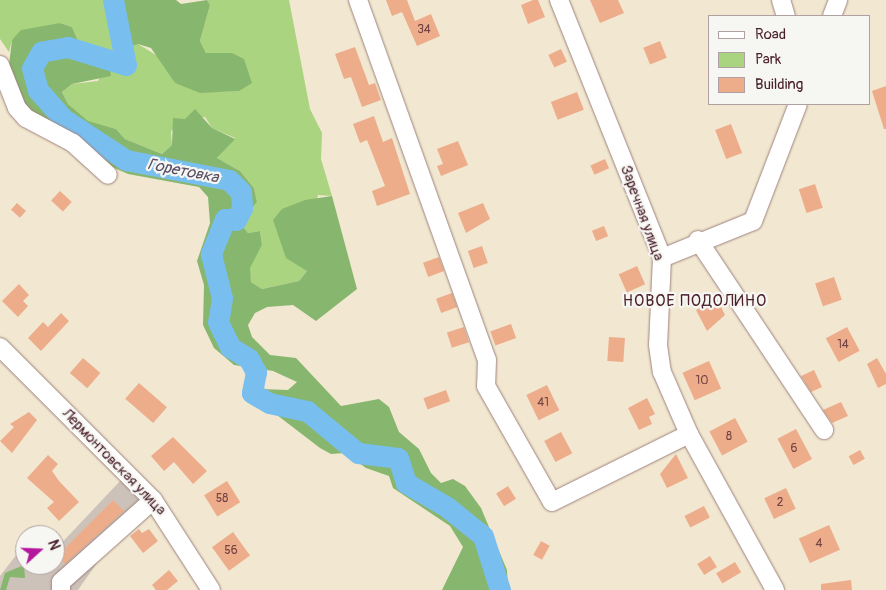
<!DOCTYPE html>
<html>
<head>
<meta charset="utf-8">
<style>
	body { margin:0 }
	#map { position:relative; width:886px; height:590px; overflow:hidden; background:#f2e7d1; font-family:Pangolin,sans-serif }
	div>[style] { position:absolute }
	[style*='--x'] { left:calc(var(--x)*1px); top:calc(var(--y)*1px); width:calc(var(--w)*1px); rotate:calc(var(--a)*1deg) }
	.industrial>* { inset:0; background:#ccc2b9 }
	.green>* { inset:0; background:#aad47f }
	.forest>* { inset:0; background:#87b66e }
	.river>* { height:21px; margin:-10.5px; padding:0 10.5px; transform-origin:10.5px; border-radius:10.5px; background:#78bff0 }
	.building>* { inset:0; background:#edad8b; transform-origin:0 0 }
	.roads { filter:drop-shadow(0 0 1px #9e837e) drop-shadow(0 0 1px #9e837e) }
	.minor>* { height:18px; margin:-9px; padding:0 9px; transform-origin:9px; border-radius:9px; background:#fff }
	span { translate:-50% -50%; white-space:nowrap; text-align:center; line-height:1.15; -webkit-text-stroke:4.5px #f6f6f2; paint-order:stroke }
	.number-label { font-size:12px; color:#734243 }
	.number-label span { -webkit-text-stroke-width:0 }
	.street-label { font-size:15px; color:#4a1f2b }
	.water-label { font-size:16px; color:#584f66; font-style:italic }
	.neighbourhood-label { font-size:16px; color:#4a1f2b; letter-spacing:1px }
	.legend { position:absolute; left:708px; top:15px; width:162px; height:90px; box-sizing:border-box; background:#f6f6f2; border:1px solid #b1a0a2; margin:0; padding:6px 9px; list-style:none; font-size:15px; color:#4a1f2b }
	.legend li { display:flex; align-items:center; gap:10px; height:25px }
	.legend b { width:25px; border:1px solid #b1a0a2 }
	.north { position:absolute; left:15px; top:525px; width:50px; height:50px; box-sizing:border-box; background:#f6f6f2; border:1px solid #b1a0a2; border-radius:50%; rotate:70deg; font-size:14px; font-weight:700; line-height:20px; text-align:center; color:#4a1f2b }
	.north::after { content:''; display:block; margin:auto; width:18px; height:22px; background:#b5179e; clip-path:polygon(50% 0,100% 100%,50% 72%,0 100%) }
</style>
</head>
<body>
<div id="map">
	<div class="industrial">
		<div style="clip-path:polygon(121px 480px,148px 510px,114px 539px,78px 590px,0 590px,0 576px,17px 554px,36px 570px,41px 565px,55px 565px,55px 550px)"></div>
	</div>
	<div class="green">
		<div style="clip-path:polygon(0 0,106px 0,106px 10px,138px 44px,161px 58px,175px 83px,213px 92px,239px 91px,232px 53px,206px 53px,200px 41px,210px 5px,207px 0,289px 0,310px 109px,322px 133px,321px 159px,332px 196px,318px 195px,299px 262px,307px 271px,299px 281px,262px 289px,251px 282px,249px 268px,262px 245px,260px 231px,248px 233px,240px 223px,257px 202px,254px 188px,240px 171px,217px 158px,235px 138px,212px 128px,205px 117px,185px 119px,171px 131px,172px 145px,162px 154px,125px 139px,116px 129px,88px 122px,68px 104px,62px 92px,72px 84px,98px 81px,108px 59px,83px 52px,72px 27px,60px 23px,12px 40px,9px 52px,0 39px)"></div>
	</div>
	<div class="forest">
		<div style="clip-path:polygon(106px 0,176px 0,181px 4px,207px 0,210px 5px,200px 41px,206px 53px,232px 53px,244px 59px,252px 83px,239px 91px,200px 93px,175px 83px,151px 48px,138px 44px,119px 50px)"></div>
		<div style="clip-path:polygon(60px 23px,72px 27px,83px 52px,108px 59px,111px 76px,72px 84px,62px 92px,68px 104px,88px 121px,116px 129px,125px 139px,162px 154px,172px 145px,173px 118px,185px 119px,195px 109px,212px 128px,235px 139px,217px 158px,240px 171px,254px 188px,257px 202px,240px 223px,248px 233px,260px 231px,262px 245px,250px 268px,251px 282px,262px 289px,299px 281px,307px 271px,286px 258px,273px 220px,282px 209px,305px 200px,332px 196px,357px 289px,316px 321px,293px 305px,267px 307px,255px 313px,248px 325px,252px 337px,270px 355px,296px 358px,341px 406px,379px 399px,389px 407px,399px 432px,419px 449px,431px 473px,441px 483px,453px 479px,465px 486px,481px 508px,507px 570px,508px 590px,442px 590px,463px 547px,450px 526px,393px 488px,389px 476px,366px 468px,345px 453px,331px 454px,320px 448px,260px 402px,261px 389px,288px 390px,297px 382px,273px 371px,234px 365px,214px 348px,203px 325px,204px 285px,197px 261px,210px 223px,208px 197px,199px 187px,128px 174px,101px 162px,28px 111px,9px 65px,12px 40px,21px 30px)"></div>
		<div style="clip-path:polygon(24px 565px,25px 578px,10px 577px,6px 590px,0 590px,5px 573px)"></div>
	</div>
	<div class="river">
		<div style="--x:113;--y:0;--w:66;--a:78.7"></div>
		<div style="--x:126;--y:65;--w:61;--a:-162.8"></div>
		<div style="--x:68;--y:47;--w:27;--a:170"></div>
		<div style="--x:41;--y:52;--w:18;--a:119"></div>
		<div style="--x:32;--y:68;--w:23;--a:75"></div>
		<div style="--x:38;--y:90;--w:37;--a:49"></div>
		<div style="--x:62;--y:118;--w:77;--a:33.3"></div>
		<div style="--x:126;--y:160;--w:105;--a:11"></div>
		<div style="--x:229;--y:180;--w:17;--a:45"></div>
		<div style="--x:241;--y:192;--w:16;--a:86"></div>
		<div style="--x:242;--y:208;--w:13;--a:117"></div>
		<div style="--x:236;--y:220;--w:11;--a:-175"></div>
		<div style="--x:225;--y:219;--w:38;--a:112"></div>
		<div style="--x:211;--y:254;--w:45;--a:76"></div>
		<div style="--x:222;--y:298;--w:24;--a:99"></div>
		<div style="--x:218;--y:322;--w:28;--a:64"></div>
		<div style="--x:230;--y:347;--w:22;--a:32"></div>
		<div style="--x:249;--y:359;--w:15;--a:62"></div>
		<div style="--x:256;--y:372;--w:21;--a:101"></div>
		<div style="--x:252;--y:393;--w:20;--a:30"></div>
		<div style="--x:269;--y:403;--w:39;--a:12"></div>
		<div style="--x:307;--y:411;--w:66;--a:39.5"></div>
		<div style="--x:358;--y:453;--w:40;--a:7.1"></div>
		<div style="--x:398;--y:458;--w:26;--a:72"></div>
		<div style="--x:406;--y:483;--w:48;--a:30.3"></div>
		<div style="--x:447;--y:507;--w:46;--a:38.9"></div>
		<div style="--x:483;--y:536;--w:57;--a:72.5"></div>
	</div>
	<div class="building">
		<div style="clip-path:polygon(386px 0,407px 0,415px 21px,431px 14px,440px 36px,417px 46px,402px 12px,392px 16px)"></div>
		<div style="clip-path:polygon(533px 0,538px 0,545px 17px,528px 24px,521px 5px)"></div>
		<div style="clip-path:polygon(590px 0,618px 0,624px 13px,600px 23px)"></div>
		<div style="left:660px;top:41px;width:18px;height:18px;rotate:68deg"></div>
		<div style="clip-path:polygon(355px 47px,369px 85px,375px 83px,381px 100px,362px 107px,351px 77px,344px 79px,335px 54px)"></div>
		<div style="left:561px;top:49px;width:14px;height:14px;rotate:65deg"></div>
		<div style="clip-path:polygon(886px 86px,886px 129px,884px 129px,872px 91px)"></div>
		<div style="left:577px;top:92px;width:19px;height:28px;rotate:69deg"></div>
		<div style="clip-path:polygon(374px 116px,383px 142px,392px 138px,410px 194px,377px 206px,372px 191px,385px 186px,367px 140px,360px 143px,353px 124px)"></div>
		<div style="left:731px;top:124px;width:31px;height:17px;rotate:69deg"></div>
		<div style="clip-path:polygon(458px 141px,468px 165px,441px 176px,437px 166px,443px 164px,437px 149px)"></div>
		<div style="left:605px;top:159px;width:10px;height:16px;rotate:66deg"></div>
		<div style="left:815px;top:184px;width:25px;height:17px;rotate:72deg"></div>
		<div style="left:60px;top:191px;width:16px;height:13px;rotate:43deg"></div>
		<div style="left:17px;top:203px;width:12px;height:9px;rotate:42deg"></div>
		<div style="clip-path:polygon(483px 203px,490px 219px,466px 233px,458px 213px)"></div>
		<div style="left:604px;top:226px;width:11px;height:13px;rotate:68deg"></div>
		<div style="left:482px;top:246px;width:18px;height:15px;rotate:71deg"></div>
		<div style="left:439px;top:257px;width:15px;height:17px;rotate:70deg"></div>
		<div style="left:637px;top:266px;width:20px;height:20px;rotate:66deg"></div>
		<div style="left:834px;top:277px;width:24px;height:20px;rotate:71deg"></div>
		<div style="clip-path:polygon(19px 284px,29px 295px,23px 301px,28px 306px,18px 317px,2px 301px)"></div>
		<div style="left:452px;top:293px;width:15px;height:17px;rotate:70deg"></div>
		<div style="clip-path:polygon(717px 299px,725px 315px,707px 331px,696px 310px)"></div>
		<div style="clip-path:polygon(61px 313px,69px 321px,41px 351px,28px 338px,43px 322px,48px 327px)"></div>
		<div style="left:511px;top:324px;width:15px;height:22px;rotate:70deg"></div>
		<div style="left:464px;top:327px;width:16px;height:18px;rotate:72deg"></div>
		<div style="left:847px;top:327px;width:27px;height:24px;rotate:62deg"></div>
		<div style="left:609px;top:337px;width:16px;height:24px;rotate:4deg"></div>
		<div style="left:83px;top:358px;width:23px;height:20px;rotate:41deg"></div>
		<div style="clip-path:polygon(877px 358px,886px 374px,886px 384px,878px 388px,867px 364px)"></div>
		<div style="left:709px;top:361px;width:30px;height:29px;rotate:66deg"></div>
		<div style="clip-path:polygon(814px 370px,822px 387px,811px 392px,801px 376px)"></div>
		<div style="left:139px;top:383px;width:37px;height:21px;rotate:41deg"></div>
		<div style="left:547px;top:385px;width:28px;height:23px;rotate:64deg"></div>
		<div style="left:446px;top:390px;width:12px;height:24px;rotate:70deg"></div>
		<div style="clip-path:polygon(647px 398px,655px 414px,649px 417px,652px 424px,639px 430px,628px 408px)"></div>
		<div style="clip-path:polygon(841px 402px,848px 416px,832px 423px,823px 410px)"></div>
		<div style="clip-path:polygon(29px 412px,37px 420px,12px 453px,0 441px,14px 427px,10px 424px)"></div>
		<div style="left:735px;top:418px;width:27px;height:29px;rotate:62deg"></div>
		<div style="left:796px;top:429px;width:34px;height:21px;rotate:62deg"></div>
		<div style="left:561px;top:432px;width:24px;height:19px;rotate:62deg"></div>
		<div style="clip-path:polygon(173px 437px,207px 471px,193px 484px,174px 462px,164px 471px,151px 456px)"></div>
		<div style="left:860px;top:450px;width:10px;height:13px;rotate:61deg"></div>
		<div style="clip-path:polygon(676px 454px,688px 478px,667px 488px,660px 474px)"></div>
		<div style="clip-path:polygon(48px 455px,58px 464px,52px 471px,59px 481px,79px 502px,59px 521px,47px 508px,54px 502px,27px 478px)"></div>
		<div style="left:227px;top:481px;width:25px;height:27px;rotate:58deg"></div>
		<div style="left:508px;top:486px;width:15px;height:14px;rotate:58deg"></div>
		<div style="left:786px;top:488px;width:23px;height:24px;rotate:65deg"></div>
		<div style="clip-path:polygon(113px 500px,124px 511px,65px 564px,57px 556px)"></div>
		<div style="left:704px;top:506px;width:13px;height:22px;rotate:63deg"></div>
		<div style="left:829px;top:525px;width:27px;height:33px;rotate:66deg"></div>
		<div style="clip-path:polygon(139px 529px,142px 533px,149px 529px,158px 541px,143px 553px,130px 536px)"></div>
		<div style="left:233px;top:532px;width:29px;height:26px;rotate:54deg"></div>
		<div style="left:541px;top:541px;width:10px;height:16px;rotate:29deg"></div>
		<div style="left:710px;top:556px;width:13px;height:15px;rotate:58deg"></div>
		<div style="left:735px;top:562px;width:12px;height:22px;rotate:59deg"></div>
		<div style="clip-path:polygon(169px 570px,178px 581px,167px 590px,156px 590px,152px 585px)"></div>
		<div style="clip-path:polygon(851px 580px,852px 590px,821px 590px,821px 584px)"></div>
	</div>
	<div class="roads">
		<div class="minor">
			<div style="--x:358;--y:0;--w:382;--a:70.3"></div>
			<div style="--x:487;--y:360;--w:26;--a:92"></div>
			<div style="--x:486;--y:386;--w:133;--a:60.4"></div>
			<div style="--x:552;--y:502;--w:153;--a:-26.4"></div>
			<div style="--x:559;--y:0;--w:278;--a:68.2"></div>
			<div style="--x:662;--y:258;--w:87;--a:92.6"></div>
			<div style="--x:658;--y:345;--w:27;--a:82"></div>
			<div style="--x:662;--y:372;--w:68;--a:66.5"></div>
			<div style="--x:689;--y:434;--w:178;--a:61.1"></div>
			<div style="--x:781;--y:0;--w:17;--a:73"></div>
			<div style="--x:832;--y:16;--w:17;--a:-69"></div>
			<div style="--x:0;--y:65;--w:46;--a:68.4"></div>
			<div style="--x:17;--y:108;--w:13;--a:48"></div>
			<div style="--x:26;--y:118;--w:53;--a:28"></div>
			<div style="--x:73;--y:143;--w:47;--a:42.4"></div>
			<div style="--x:698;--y:240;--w:228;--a:56.4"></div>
			<div style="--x:662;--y:258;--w:98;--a:-22.1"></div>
			<div style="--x:753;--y:221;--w:125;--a:-69"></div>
			<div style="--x:0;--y:347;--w:216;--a:45"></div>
			<div style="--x:153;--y:500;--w:107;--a:57.2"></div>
			<div style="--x:61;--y:590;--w:8;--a:-90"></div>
			<div style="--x:61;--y:582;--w:123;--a:-41.7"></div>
		</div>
	</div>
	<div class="number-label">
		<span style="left:424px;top:30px">34</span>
		<span style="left:843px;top:345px">14</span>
		<span style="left:702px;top:381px">10</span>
		<span style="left:543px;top:403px">41</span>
		<span style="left:729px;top:437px">8</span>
		<span style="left:794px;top:449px">6</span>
		<span style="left:222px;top:499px">58</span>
		<span style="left:780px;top:503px">2</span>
		<span style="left:819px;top:544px">4</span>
		<span style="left:231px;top:551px">56</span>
	</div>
	<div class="street-label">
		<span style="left:642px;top:213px;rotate:70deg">Заречная улица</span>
		<span style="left:114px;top:462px;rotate:46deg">Лермонтовская улица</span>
	</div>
	<div class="water-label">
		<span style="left:183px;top:171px;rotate:11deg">Горетовка</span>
	</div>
	<div class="neighbourhood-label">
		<span style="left:695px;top:301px">НОВОЕ ПОДОЛИНО</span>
	</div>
	<ul class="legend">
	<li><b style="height:6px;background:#fff"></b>Road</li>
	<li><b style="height:14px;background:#aad47f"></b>Park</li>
	<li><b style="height:14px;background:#edad8b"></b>Building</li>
	</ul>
	<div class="north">N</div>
</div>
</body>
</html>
